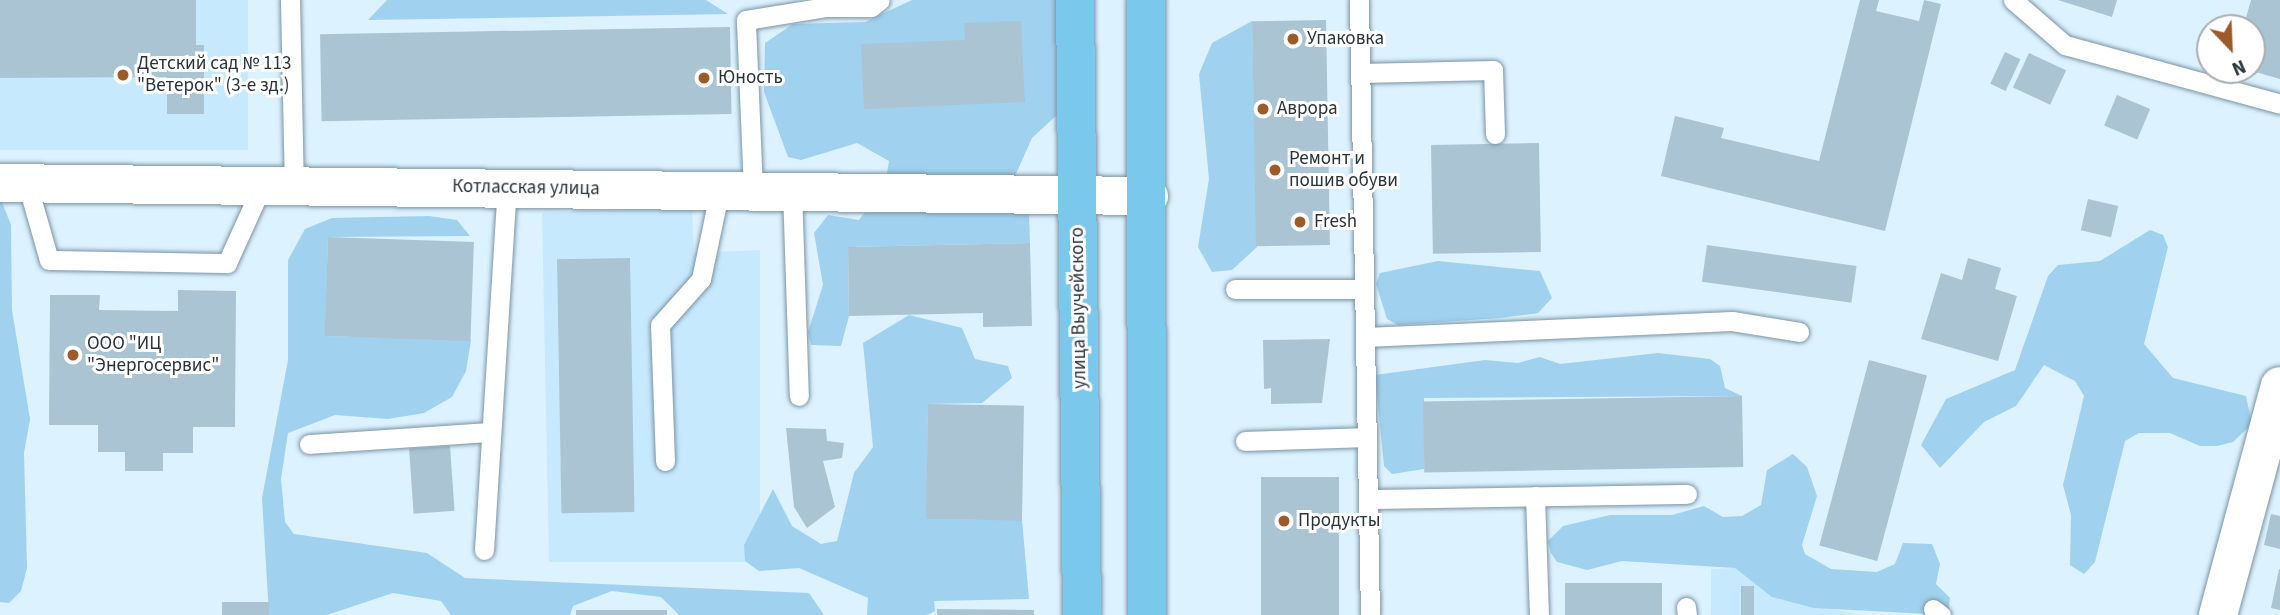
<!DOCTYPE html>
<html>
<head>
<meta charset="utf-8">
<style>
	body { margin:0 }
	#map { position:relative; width:2280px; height:615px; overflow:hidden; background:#dcf2ff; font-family:"Source Sans 3",sans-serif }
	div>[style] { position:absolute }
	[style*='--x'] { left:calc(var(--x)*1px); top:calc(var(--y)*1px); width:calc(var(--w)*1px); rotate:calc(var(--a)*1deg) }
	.built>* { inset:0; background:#c7e9fe; transform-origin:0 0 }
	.green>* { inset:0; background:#a0d1ef }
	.building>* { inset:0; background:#aac4d3; transform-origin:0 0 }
	.roads { filter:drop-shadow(0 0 2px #7b94a3) drop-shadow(0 0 2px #7b94a3) }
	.service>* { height:19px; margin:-9.5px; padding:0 9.5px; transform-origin:9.5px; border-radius:9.5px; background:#fff }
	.minor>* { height:38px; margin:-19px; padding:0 19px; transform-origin:19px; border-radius:19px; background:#fff }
	.primary>* { height:38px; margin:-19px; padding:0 19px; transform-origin:19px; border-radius:19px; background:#7ac8eb }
	.dots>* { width:19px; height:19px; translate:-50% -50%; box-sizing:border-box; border:4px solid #fff; border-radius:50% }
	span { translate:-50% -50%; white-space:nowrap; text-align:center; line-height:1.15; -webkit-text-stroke:6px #fff; paint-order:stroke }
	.poi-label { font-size:19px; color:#29333a }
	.left { translate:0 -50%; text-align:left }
	.street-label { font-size:19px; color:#29333a }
	.north { position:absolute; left:2196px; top:14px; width:70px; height:70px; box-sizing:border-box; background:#fff; border:2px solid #a9adb0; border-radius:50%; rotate:157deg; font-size:19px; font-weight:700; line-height:28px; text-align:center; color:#29333a }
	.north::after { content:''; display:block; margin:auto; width:24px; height:32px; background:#9d5b29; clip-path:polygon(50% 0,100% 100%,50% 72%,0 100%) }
</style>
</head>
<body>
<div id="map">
	<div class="built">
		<div style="left:0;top:0;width:248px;height:150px"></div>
		<div style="clip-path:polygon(692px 206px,694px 253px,760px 250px,760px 562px,549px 562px,542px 213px)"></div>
		<div style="clip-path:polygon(1735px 568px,1772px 597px,1862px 615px,1711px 615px,1711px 569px)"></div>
	</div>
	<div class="green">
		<div style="clip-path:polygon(387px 0,706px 0,728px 14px,368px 20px)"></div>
		<div style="clip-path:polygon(912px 0,1057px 0,1058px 114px,1032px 138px,1015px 176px,1029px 212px,1030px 243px,848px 247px,849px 316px,841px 346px,811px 345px,808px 332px,823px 285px,814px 233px,828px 215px,859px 220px,885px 185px,889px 161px,857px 143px,801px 160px,788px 157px,764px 92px,765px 43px,793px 24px,865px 22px)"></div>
		<div style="clip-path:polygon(1252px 21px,1257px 247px,1232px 270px,1212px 272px,1198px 247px,1209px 179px,1199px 74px,1212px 43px)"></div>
		<div style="clip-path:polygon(0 197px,11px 225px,12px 310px,30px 419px,24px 453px,27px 568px,21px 591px,9px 603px,0 602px)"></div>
		<div style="clip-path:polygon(429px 216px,457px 220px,470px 236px,328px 237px,325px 336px,471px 340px,466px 371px,452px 397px,424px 413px,388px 419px,335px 415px,288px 433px,281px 479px,285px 522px,294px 534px,427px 553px,465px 578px,809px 593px,824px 615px,679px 615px,661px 597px,612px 591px,573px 606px,570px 615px,451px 615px,441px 601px,393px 593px,327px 615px,269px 615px,262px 498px,288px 360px,288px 260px,305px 229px,332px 218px)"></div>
		<div style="clip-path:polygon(2150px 230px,2163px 235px,2168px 247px,2144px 344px,2173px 378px,2246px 396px,2252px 424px,2233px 442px,2217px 446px,2200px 446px,2170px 433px,2139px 433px,2125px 441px,2095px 562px,2084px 574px,2070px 565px,2071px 515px,2063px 485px,2084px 396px,2075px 381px,2044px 365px,2016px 406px,1984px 422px,1940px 468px,1921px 445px,1946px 399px,2015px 370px,2048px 276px,2058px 265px,2100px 261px)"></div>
		<div style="clip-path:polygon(1438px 261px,1540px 271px,1552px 298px,1538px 313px,1501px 318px,1398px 325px,1387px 319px,1376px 284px,1380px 273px)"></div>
		<div style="clip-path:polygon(909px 315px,962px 328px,975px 359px,1008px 366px,1012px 378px,982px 403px,928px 404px,927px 519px,1022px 520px,1029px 599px,934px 601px,935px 611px,927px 615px,867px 615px,868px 598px,799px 568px,759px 571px,745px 561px,744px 545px,773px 489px,792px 526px,821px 544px,837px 541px,854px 473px,873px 447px,863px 343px)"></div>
		<div style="clip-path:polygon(1658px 353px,1710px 359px,1720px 366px,1725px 388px,1742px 396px,1424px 398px,1424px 469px,1392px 474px,1384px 466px,1375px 375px,1485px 360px,1518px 363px,1540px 357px,1560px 364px)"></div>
		<div style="clip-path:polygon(1793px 454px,1807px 467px,1817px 496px,1802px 545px,1805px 554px,1831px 569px,1877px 572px,1895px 564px,1903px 543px,1932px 544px,1940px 564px,1936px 584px,1950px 598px,1948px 615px,1814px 608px,1772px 597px,1735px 568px,1622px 561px,1587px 570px,1557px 562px,1551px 553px,1548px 541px,1563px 526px,1610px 515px,1672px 515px,1704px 506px,1723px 517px,1742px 516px,1761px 505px,1767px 470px)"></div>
	</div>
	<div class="building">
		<div style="clip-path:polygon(0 0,196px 0,196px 45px,204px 45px,204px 114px,167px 114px,167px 77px,0 78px)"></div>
		<div style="clip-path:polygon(1860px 0,1879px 0,1876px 11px,1919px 21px,1924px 0,1941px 4px,1885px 231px,1661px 176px,1675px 116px,1724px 128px,1721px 138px,1819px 161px)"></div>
		<div style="clip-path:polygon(2058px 0,2117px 0,2112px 17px)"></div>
		<div style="clip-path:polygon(2251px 0,2280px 0,2280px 79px,2252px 71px,2252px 28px,2243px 28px)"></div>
		<div style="left:1326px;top:20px;width:225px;height:74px;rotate:89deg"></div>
		<div style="clip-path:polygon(1021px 21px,1025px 102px,864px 109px,861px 44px,965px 40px,964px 23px)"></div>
		<div style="left:730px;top:27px;width:87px;height:410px;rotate:89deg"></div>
		<div style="left:2005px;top:52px;width:17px;height:35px;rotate:25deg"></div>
		<div style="left:2029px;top:53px;width:41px;height:38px;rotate:25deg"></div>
		<div style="left:2117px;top:95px;width:36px;height:33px;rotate:23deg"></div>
		<div style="left:1539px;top:143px;width:109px;height:108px;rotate:89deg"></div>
		<div style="left:2088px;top:199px;width:31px;height:32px;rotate:13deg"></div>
		<div style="left:328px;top:237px;width:146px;height:99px;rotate:2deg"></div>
		<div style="clip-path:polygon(1030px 243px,1032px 326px,983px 327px,983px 313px,849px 316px,848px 247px)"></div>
		<div style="left:1707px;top:245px;width:151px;height:37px;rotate:8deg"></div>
		<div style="left:630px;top:258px;width:254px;height:73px;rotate:89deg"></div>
		<div style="clip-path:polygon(1968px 258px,2001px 268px,1995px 289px,2017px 296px,1998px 361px,1921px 339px,1941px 273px,1962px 280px)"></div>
		<div style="clip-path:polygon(178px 290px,236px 291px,235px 427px,193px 427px,193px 453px,163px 453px,163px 471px,125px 471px,125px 452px,98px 452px,98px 425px,49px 425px,50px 295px,100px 295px,99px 310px,178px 311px)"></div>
		<div style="clip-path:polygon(1330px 339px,1322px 403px,1271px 404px,1271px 388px,1264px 389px,1263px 340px)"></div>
		<div style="left:1869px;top:360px;width:60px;height:192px;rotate:15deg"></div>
		<div style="left:1742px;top:396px;width:71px;height:319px;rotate:89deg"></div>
		<div style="left:928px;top:404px;width:96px;height:115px;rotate:1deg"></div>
		<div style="clip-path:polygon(786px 428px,826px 429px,827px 441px,844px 443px,842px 458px,823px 461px,835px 507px,807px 528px,794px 507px)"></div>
		<div style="left:450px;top:446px;width:65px;height:41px;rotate:86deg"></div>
		<div style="left:1339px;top:477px;width:138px;height:78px;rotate:90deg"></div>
		<div style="clip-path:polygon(2271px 514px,2280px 516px,2280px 549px,2264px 545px)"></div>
		<div style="clip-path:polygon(2279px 569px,2280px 569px,2280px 610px,2271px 608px)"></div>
		<div style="left:1662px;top:583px;width:32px;height:97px;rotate:90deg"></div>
		<div style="left:1741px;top:586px;width:13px;height:29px"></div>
		<div style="left:269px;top:602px;width:13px;height:47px;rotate:90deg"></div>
		<div style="clip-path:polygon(937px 609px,1034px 610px,1034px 615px,937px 615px)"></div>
		<div style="left:576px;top:610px;width:91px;height:5px"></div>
	</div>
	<div class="roads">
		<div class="service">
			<div style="--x:290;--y:0;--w:186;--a:88.8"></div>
			<div style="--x:1359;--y:0;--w:615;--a:88.98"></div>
			<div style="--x:2013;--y:0;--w:69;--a:40.9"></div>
			<div style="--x:2065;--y:45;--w:223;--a:15.3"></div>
			<div style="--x:1361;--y:73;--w:132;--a:-1.3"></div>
			<div style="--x:1493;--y:70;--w:64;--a:88.2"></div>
			<div style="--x:27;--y:183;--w:80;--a:74.1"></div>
			<div style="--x:49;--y:260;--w:178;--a:1"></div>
			<div style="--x:227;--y:263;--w:85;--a:-65.6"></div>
			<div style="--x:753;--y:190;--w:170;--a:-92.4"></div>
			<div style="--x:746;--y:20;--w:80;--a:-9.3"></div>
			<div style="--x:825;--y:7;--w:46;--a:0"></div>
			<div style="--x:871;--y:7;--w:11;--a:-38"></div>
			<div style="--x:792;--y:190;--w:206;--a:88.1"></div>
			<div style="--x:1235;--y:289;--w:129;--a:0"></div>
			<div style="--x:1365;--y:337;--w:367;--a:-2.5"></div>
			<div style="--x:1732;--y:321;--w:68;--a:9.3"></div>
			<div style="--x:1245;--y:441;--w:122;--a:-1.9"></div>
			<div style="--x:309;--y:444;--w:182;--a:-3.8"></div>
			<div style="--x:665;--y:461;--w:136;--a:-92.1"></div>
			<div style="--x:660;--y:325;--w:62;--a:-48.3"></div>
			<div style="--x:701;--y:279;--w:92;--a:-78.1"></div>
			<div style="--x:1535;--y:496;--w:119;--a:88.1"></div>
			<div style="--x:1368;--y:499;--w:319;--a:-0.9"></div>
			<div style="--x:484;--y:550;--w:363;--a:-86.4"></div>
			<div style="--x:1686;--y:607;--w:8;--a:83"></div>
			<div style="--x:1933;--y:609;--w:10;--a:37"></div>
		</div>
		<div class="minor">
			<div style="--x:0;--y:183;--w:1149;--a:0.65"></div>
			<div style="--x:2218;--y:615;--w:237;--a:-74.9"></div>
		</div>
		<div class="primary">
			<div style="--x:1075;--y:0;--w:615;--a:89.35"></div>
			<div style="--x:1146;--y:0;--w:615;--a:89.91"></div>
		</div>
	</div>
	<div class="dots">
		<div style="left:1293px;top:39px;background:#9d5b29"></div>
		<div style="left:123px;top:75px;background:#9d5b29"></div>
		<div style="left:704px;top:78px;background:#9d5b29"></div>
		<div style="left:1263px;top:109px;background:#9d5b29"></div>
		<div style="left:1275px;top:170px;background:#9d5b29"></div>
		<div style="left:1300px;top:222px;background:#9d5b29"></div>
		<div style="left:73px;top:355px;background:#9d5b29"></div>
		<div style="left:1284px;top:521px;background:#9d5b29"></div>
	</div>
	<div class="poi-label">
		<span class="left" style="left:1307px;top:39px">Упаковка</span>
		<span class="left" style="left:137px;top:75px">Детский сад № 113<br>"Ветерок" (3-е зд.)</span>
		<span class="left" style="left:718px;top:78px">Юность</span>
		<span class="left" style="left:1277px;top:109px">Аврора</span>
		<span class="left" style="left:1289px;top:170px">Ремонт и<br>пошив обуви</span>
		<span class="left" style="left:1314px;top:222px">Fresh</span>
		<span class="left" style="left:87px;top:355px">ООО "ИЦ<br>"Энергосервис"</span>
		<span class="left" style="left:1298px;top:521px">Продукты</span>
	</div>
	<div class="street-label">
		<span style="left:526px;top:188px;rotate:1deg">Котласская улица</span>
		<span style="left:1079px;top:308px;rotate:-91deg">улица Выучейского</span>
	</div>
	<div class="north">N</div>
</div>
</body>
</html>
